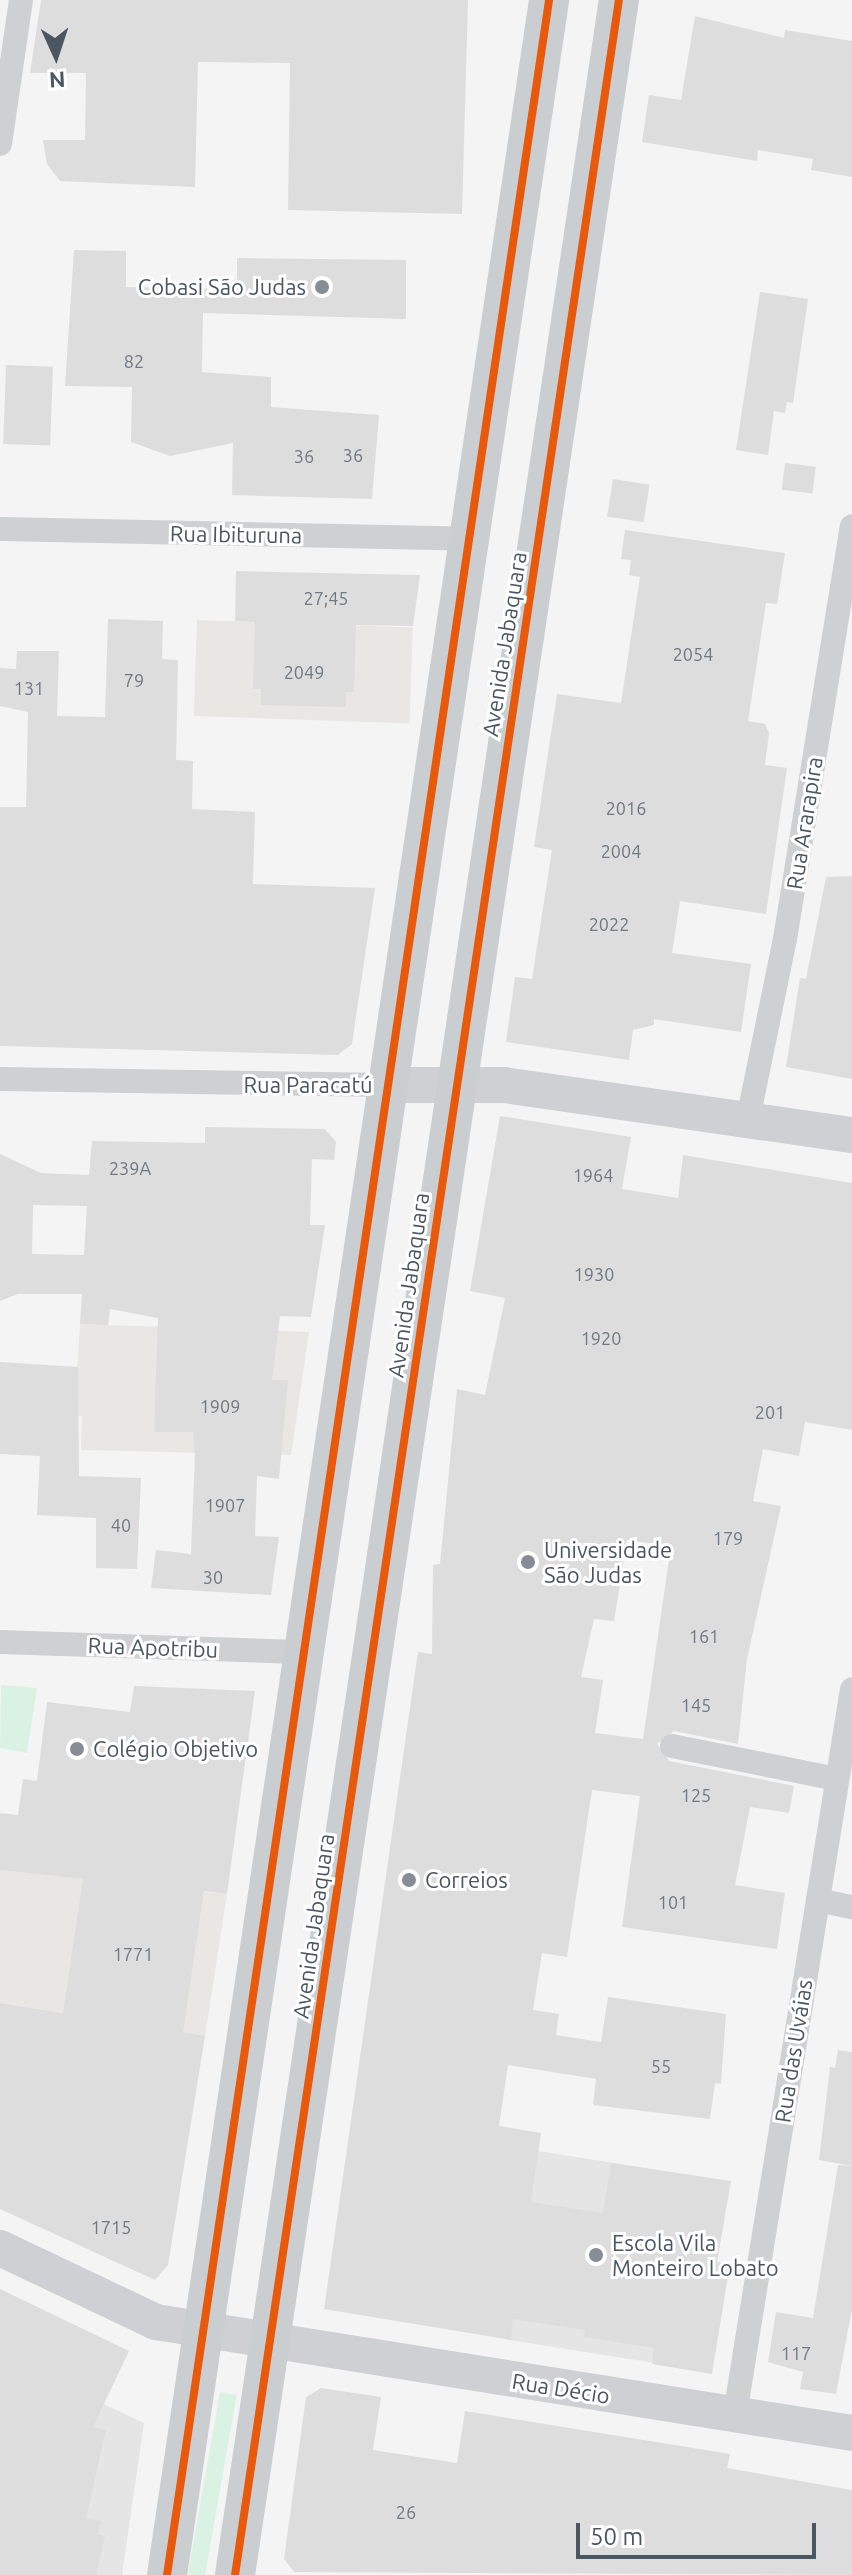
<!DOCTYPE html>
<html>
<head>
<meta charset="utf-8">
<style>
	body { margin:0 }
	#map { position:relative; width:852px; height:2575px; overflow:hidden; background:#f4f4f4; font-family:Ubuntu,sans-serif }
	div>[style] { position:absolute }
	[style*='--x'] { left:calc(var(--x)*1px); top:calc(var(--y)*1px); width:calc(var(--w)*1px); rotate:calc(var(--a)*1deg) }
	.commercial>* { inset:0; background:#e8e7e3; transform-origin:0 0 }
	.education>* { inset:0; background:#e6e5e6; transform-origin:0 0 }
	.green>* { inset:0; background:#d9f2e3; transform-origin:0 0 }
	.building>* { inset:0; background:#ddddde; transform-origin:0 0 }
	.street>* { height:24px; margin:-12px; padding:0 12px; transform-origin:12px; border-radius:12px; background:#ced0d2 }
	.secondary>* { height:36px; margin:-18px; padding:0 18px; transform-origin:18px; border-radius:18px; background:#ced0d4 }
	.primary>* { height:40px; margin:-20px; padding:0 20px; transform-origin:20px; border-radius:20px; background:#caced1 }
	.cycleway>* { height:8px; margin:-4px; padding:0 4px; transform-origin:4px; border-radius:4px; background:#e8590c }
	.dots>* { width:22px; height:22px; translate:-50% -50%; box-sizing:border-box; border:4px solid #fff; border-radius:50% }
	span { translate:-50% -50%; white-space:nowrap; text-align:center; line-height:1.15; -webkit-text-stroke:6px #fff; paint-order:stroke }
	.number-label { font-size:18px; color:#707881 }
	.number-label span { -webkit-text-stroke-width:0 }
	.poi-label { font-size:22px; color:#4a5661 }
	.right { translate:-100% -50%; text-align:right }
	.left { translate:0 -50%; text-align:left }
	.street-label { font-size:22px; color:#4a5661 }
	.north { position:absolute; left:16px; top:16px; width:80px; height:80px; -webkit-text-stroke:6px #fff; paint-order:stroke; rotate:177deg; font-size:22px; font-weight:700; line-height:32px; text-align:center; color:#4a5661 }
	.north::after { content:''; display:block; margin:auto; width:28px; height:36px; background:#4a5661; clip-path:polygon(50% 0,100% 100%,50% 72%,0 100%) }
	.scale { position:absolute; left:576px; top:2523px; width:240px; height:36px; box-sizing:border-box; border:4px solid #4a5661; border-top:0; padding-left:10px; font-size:24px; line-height:28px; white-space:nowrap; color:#4a5661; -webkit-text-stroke:6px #fff; paint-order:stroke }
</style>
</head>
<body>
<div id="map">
	<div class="commercial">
		<div style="left:197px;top:620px;width:216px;height:96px;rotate:2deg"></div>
		<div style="clip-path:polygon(80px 1324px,309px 1332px,291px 1455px,81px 1450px,82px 1416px,74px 1415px)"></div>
		<div style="clip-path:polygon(0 1870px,227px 1894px,205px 2036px,0 2003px)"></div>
	</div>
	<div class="education">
		<div style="left:538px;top:2151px;width:147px;height:191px;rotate:9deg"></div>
		<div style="clip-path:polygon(0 2355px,144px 2423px,122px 2575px,0 2575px)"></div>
	</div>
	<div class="green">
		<div style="clip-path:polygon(1px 1685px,37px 1688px,27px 1753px,0 1748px)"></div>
		<div style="left:220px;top:2392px;width:17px;height:185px;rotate:10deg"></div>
	</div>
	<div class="building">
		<div style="clip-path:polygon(41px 0,468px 0,462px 214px,288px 210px,290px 63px,198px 62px,195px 187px,60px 181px,47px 164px,43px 140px,85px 140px,86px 73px,30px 73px)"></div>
		<div style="clip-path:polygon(695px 16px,784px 38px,785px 30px,852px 41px,852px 177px,811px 170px,813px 159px,758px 150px,757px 161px,642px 142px,649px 95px,681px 100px)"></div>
		<div style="clip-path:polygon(74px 250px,126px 251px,126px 287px,237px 289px,237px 258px,406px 260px,406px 319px,203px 313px,202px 372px,271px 377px,271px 407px,379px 415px,372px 499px,232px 495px,233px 443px,170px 456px,131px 442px,132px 387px,65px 386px)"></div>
		<div style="clip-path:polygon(760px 292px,808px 299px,793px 403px,787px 402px,785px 413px,774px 411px,768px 455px,736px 450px)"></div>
		<div style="left:6px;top:365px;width:47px;height:79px;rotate:2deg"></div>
		<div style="left:785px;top:463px;width:31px;height:27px;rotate:7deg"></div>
		<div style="left:613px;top:479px;width:37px;height:38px;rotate:9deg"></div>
		<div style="clip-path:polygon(625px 530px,785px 553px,777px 604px,766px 603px,748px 721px,765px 724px,769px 733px,765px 765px,787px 768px,766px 914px,680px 901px,672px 953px,751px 964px,741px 1032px,654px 1019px,654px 1025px,633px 1030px,629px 1060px,506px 1042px,515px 977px,532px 979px,552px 850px,534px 847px,557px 694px,621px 703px,640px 577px,629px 575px,631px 560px,621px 559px)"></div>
		<div style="clip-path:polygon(236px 571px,420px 575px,413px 626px,356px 625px,354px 692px,346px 692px,346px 707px,261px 705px,261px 689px,253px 689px,255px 622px,235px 621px)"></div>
		<div style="clip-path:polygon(108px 619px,163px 621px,162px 659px,178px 660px,176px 760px,193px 761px,192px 809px,255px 812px,253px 884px,375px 888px,352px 1044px,338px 1055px,0 1046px,0 807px,26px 807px,28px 712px,0 706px,0 668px,16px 669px,17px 651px,59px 651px,57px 716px,105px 717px)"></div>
		<div style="clip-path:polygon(852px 876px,852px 1079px,786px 1067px,800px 978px,806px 979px,826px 877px)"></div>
		<div style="clip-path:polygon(evenodd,500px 1116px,631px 1137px,622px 1189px,678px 1198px,683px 1155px,852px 1183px,852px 1430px,805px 1422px,799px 1456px,763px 1449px,753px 1501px,781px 1506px,747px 1659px,738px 1744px,674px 1731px,657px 1744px,669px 1761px,794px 1786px,789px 1813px,750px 1807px,735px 1885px,785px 1893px,777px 1949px,622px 1927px,640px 1796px,592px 1790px,567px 1957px,542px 1953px,533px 2010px,559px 2014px,556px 2035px,601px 2042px,608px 1997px,726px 2014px,721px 2084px,715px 2083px,710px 2119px,593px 2105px,596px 2079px,508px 2065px,499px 2126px,541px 2133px,531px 2202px,603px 2213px,611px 2163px,731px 2181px,717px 2262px,730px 2264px,712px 2374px,652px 2364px,654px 2348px,584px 2337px,585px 2330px,513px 2319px,511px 2340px,324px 2309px,418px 1652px,432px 1654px,433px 1565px,440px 1564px,457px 1389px,485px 1395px,505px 1298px,470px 1291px,500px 1116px,627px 1540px,671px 1546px,643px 1739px,595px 1733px,603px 1680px,581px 1677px,594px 1619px,614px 1621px,627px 1540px)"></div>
		<div style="clip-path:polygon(evenodd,205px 1127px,325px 1129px,336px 1142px,334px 1160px,312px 1159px,310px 1225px,325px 1225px,311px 1317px,280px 1316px,272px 1380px,288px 1380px,279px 1479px,257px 1476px,255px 1536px,279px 1537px,271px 1595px,151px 1588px,156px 1550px,191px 1554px,195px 1453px,193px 1432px,154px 1432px,158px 1318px,110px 1309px,108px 1325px,80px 1324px,82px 1294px,18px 1294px,0 1301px,0 1154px,41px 1173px,89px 1175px,92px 1141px,205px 1143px,205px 1127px,33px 1205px,87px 1206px,84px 1255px,32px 1254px,33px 1205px)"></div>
		<div style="clip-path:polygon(0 1362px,78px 1367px,79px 1476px,141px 1478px,137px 1569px,96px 1568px,96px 1518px,37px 1515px,40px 1456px,0 1454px)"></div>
		<div style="clip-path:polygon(134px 1686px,255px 1691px,227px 1894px,204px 1891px,183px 2032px,205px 2036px,168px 2265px,155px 2280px,0 2209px,0 2003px,63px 2013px,83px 1879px,0 1870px,0 1813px,18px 1815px,23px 1779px,37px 1781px,47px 1702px,130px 1712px)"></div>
		<div style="clip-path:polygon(838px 2050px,852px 2052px,852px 2166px,819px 2160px,830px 2067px,835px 2068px)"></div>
		<div style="clip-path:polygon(838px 2165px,852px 2166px,852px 2309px,836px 2394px,800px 2389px,803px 2372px,768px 2362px,776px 2312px,813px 2318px)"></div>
		<div style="clip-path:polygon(0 2289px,129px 2351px,93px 2427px,106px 2430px,86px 2518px,101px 2521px,98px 2534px,105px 2536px,96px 2575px,0 2575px)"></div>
		<div style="clip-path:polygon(321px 2388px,381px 2397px,373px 2450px,457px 2463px,465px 2411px,730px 2454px,727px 2468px,852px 2490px,852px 2575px,294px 2572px,284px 2559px,306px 2397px)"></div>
	</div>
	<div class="street">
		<div style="--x:0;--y:144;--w:146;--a:-81.7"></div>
		<div style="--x:0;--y:529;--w:471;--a:1.2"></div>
		<div style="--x:0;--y:1079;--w:389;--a:0.9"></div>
		<div style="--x:748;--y:1119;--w:184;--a:-78.4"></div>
		<div style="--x:785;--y:939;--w:418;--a:-80.8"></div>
		<div style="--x:0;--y:1642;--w:306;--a:1.9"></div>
		<div style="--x:672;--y:1746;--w:168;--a:11.3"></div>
		<div style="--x:818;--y:1900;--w:35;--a:12"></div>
		<div style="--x:735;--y:2414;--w:734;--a:-80.83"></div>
	</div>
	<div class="secondary">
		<div style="--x:389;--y:1085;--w:115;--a:0"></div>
		<div style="--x:504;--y:1085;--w:352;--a:8.2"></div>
		<div style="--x:0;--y:2248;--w:173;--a:25.4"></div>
		<div style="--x:156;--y:2322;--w:705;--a:9.06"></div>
	</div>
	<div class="primary">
		<div style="--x:167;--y:2575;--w:2603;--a:-81.56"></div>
		<div style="--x:235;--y:2575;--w:2603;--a:-81.52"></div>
	</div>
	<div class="cycleway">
		<div style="--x:167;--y:2575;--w:2603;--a:-81.56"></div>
		<div style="--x:235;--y:2575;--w:2603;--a:-81.52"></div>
	</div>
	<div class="dots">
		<div style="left:322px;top:287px;background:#868d94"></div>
		<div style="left:528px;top:1562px;background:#868d94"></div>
		<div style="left:77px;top:1749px;background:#868d94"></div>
		<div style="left:409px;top:1880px;background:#868d94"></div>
		<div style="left:596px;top:2255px;background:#868d94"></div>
	</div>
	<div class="number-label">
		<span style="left:134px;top:361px">82</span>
		<span style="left:353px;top:455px">36</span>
		<span style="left:304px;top:456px">36</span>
		<span style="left:326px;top:598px">27;45</span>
		<span style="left:693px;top:654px">2054</span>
		<span style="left:304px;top:672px">2049</span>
		<span style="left:134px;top:680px">79</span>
		<span style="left:29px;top:688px">131</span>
		<span style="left:626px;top:808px">2016</span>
		<span style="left:621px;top:851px">2004</span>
		<span style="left:609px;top:924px">2022</span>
		<span style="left:130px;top:1168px">239A</span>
		<span style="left:593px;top:1175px">1964</span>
		<span style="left:594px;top:1274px">1930</span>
		<span style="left:601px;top:1338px">1920</span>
		<span style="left:220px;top:1406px">1909</span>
		<span style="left:770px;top:1412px">201</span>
		<span style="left:225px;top:1505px">1907</span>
		<span style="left:121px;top:1525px">40</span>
		<span style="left:728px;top:1538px">179</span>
		<span style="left:213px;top:1577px">30</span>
		<span style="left:704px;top:1636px">161</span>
		<span style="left:696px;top:1705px">145</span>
		<span style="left:696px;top:1795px">125</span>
		<span style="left:673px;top:1902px">101</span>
		<span style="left:133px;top:1954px">1771</span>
		<span style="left:661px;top:2066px">55</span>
		<span style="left:111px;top:2227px">1715</span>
		<span style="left:796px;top:2353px">117</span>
		<span style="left:406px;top:2512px">26</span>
	</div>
	<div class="poi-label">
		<span class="right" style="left:306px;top:287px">Cobasi São Judas</span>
		<span class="left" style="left:544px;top:1562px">Universidade<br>São Judas</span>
		<span class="left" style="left:93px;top:1749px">Colégio Objetivo</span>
		<span class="left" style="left:425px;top:1880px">Correios</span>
		<span class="left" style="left:612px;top:2255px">Escola Vila<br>Monteiro Lobato</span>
	</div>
	<div class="street-label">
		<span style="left:236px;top:534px;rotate:1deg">Rua Ibituruna</span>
		<span style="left:504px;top:644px;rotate:-81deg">Avenida Jabaquara</span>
		<span style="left:804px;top:823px;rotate:-81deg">Rua Ararapira</span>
		<span style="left:308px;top:1085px">Rua Paracatú</span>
		<span style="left:408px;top:1285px;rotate:-82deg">Avenida Jabaquara</span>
		<span style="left:153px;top:1647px;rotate:2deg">Rua Apotribu</span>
		<span style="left:313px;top:1926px;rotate:-82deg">Avenida Jabaquara</span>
		<span style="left:793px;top:2051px;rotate:-81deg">Rua das Uváias</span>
		<span style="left:561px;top:2388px;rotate:9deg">Rua Décio</span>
	</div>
	<div class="north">N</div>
	<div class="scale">50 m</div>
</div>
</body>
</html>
